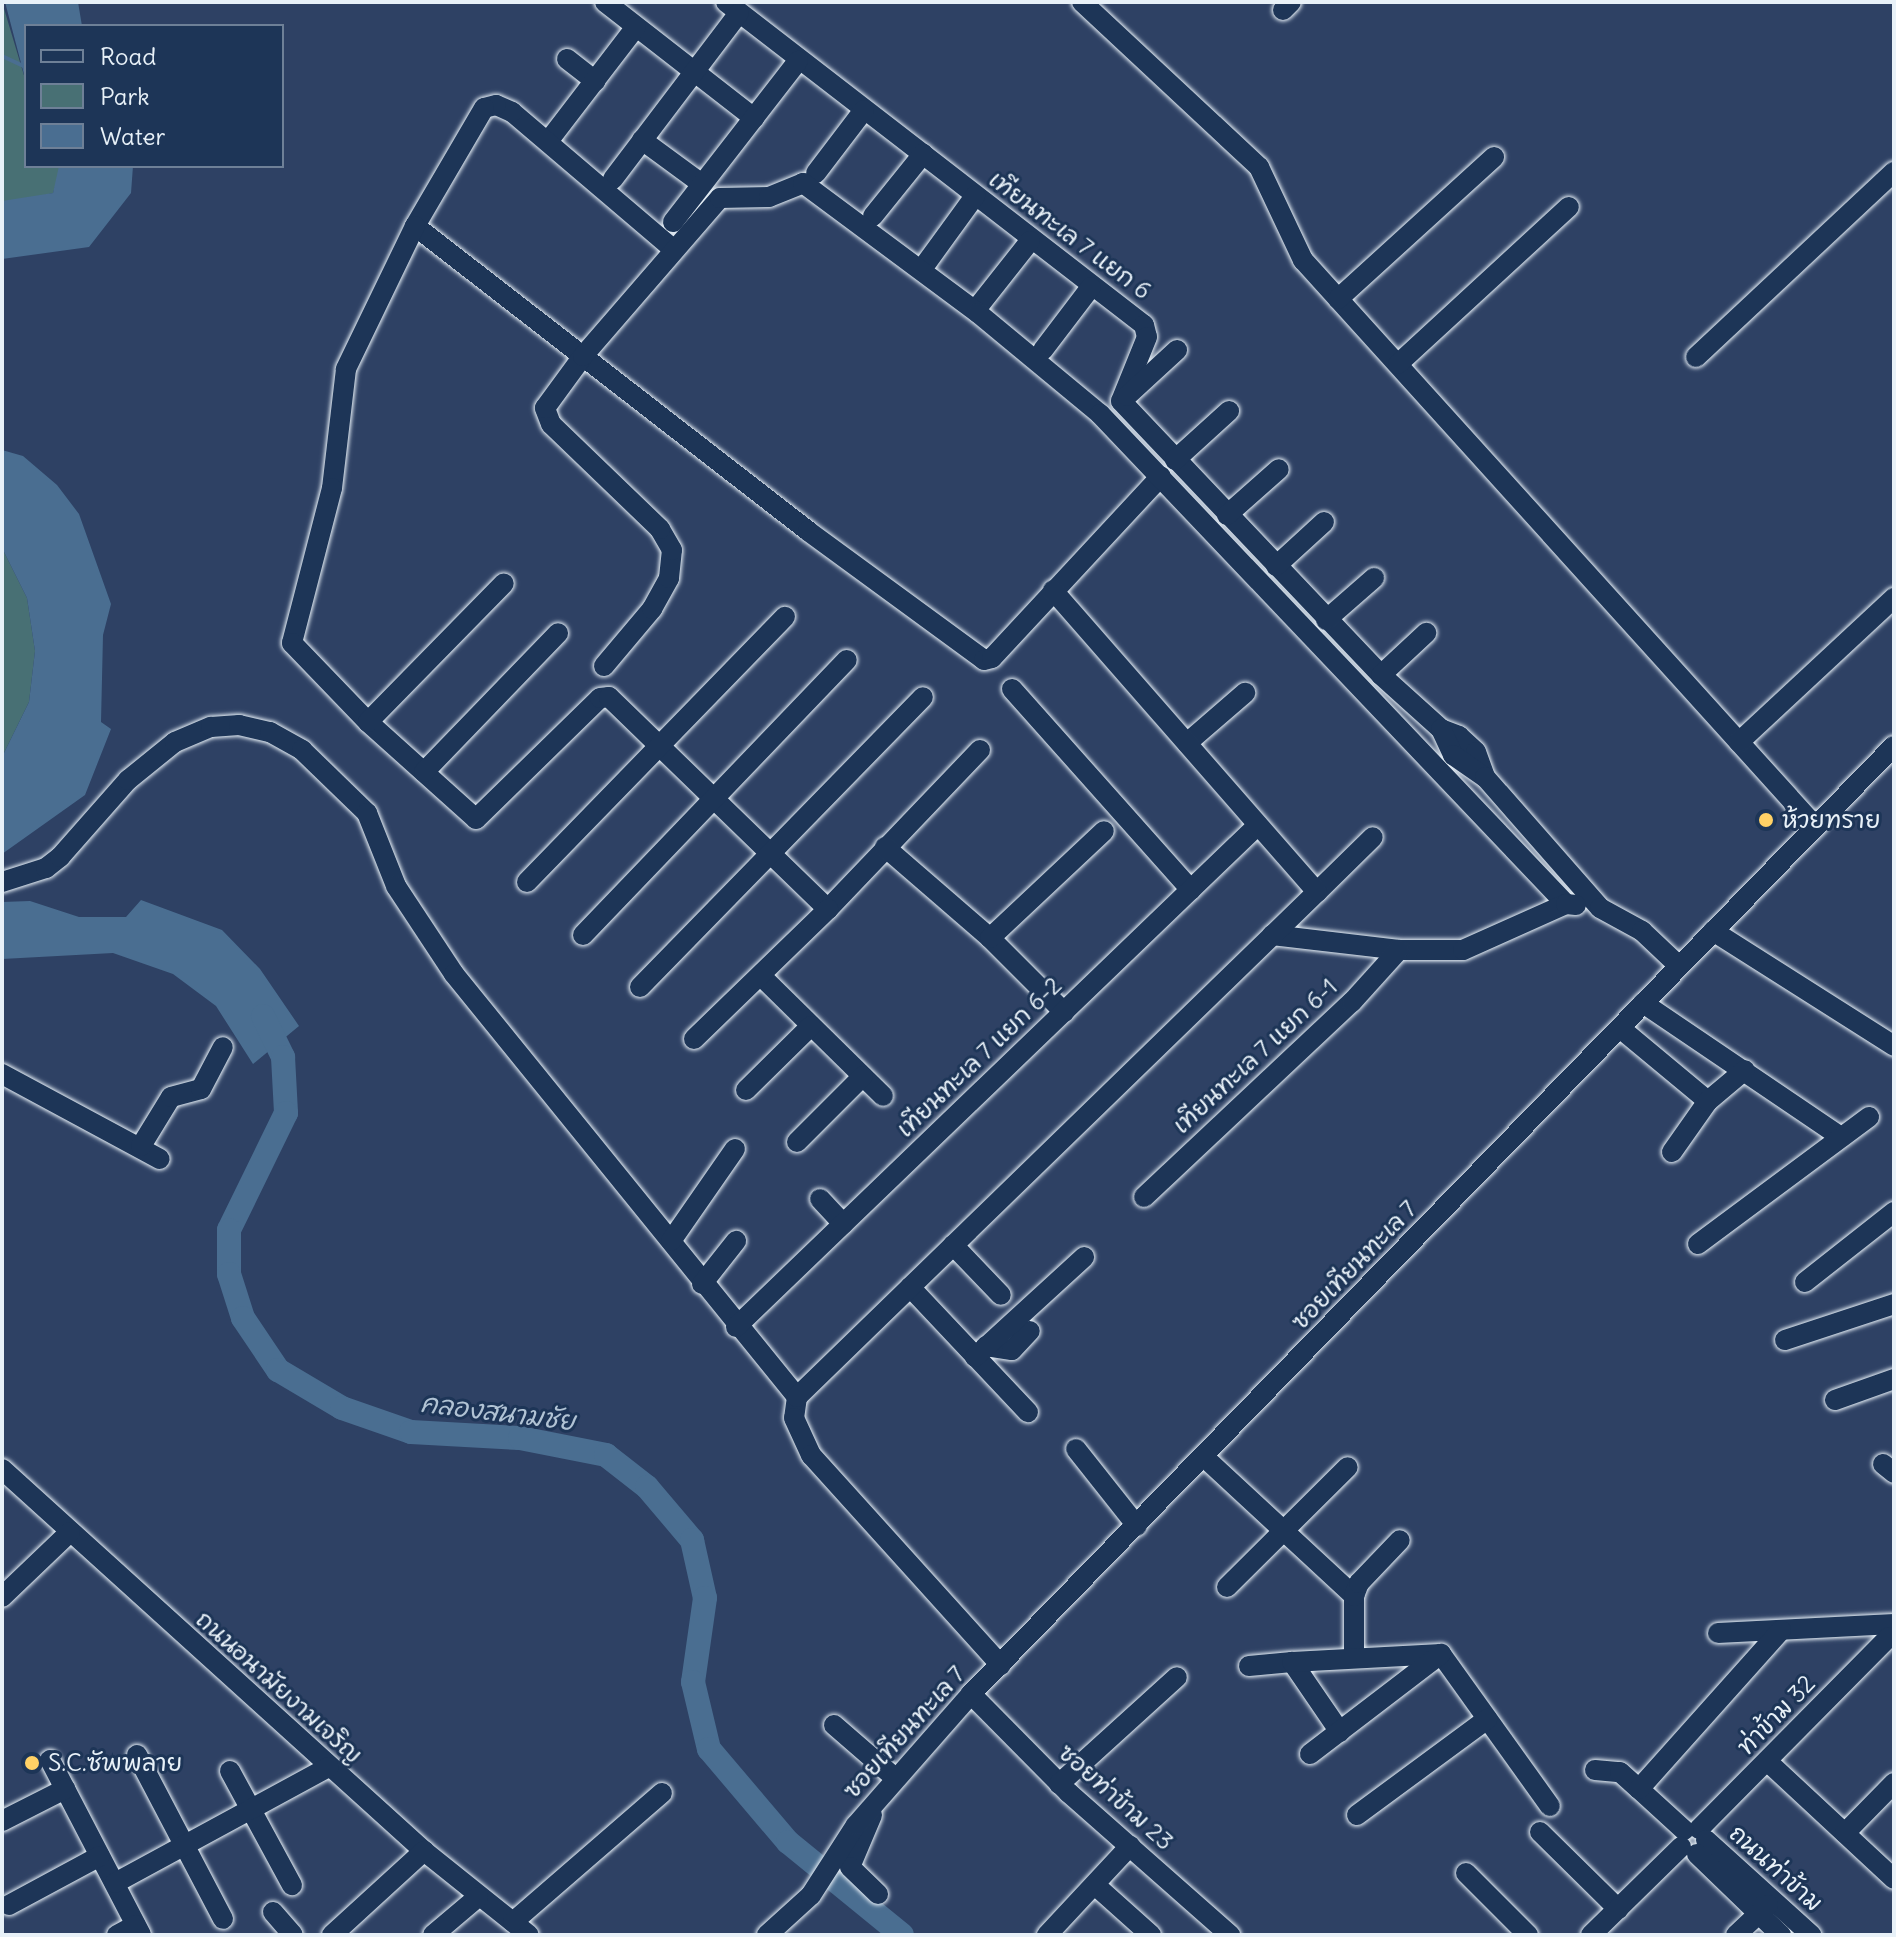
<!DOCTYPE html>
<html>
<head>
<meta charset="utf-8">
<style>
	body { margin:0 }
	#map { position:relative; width:1896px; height:1937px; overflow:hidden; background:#2e4164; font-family:Delius,"Playpen Sans Thai",sans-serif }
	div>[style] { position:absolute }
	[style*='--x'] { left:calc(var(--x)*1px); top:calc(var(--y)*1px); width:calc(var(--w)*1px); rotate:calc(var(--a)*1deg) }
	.green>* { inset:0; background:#487074 }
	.water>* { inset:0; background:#4a6e91 }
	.stream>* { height:4px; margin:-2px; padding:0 2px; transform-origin:2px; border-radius:2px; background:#4a6e91 }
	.river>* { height:24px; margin:-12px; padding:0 12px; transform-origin:12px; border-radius:12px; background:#4a6e91 }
	.roads { filter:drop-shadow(0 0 2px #e8f1f8) drop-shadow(0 0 2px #e8f1f8) }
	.minor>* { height:20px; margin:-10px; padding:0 10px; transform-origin:10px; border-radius:10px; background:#1d3557 }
	.dots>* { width:22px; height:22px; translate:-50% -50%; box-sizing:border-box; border:4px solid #1d3557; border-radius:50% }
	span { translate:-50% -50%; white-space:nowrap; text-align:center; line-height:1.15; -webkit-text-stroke:6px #1d3557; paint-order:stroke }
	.street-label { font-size:24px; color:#e8f1f8 }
	.poi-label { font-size:24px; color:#e8f1f8 }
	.left { translate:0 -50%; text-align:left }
	.water-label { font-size:26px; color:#b1c3d4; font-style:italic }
	.frame { position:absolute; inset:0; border:4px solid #e8f1f8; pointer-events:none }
	.legend { position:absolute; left:24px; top:24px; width:260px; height:144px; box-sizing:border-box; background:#1d3557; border:2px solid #6e8097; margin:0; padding:10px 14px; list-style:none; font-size:24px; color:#e8f1f8 }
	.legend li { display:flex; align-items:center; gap:16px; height:40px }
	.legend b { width:40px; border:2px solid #6e8097 }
</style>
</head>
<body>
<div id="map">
	<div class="green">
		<div style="clip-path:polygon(2px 2px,26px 82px,26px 166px,59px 166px,60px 172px,53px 193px,22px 201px,2px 201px)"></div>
		<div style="clip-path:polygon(2px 548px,27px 598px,35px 651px,29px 702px,2px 757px)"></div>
	</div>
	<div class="water">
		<div style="clip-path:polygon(5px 2px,78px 2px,82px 26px,26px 26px,26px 82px)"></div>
		<div style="clip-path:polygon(59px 166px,133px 166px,131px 193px,89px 247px,2px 259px,2px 201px,53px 193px)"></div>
		<div style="clip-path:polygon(2px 450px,23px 456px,57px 485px,79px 514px,111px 604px,103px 635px,101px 722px,111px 729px,85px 795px,2px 854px,2px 757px,29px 702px,35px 651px,27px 598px,2px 548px)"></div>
		<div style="clip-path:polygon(141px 900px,222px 930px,260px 969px,299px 1026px,253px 1064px,216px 1006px,173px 974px,113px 953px,2px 959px,2px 902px,30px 901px,79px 917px,126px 917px)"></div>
	</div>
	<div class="stream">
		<div style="--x:2;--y:56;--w:26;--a:25"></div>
	</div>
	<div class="river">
		<div style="--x:263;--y:1016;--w:46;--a:64"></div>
		<div style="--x:283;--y:1057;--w:56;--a:86.9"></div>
		<div style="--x:286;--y:1113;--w:130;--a:116"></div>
		<div style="--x:229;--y:1230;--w:44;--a:90"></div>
		<div style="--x:229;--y:1274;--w:46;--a:72.3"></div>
		<div style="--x:243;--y:1318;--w:63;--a:56.1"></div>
		<div style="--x:278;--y:1370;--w:74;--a:30.7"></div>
		<div style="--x:342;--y:1408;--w:73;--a:19.2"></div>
		<div style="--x:411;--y:1432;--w:109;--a:3.2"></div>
		<div style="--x:520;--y:1438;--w:88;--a:11.2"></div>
		<div style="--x:606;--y:1455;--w:52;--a:38"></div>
		<div style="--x:647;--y:1487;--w:70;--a:49.7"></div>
		<div style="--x:692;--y:1540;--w:59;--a:77.4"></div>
		<div style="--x:705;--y:1598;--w:85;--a:98.1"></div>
		<div style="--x:693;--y:1682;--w:69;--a:76.6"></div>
		<div style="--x:709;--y:1749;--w:122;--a:49.7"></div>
		<div style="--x:788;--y:1842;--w:147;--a:39.2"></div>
	</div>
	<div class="roads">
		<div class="minor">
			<div style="--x:605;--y:2;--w:189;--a:37.9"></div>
			<div style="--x:726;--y:2;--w:528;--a:37.69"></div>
			<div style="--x:1144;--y:325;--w:12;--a:76"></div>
			<div style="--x:1147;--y:337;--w:69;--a:112.1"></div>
			<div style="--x:1121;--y:401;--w:378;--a:46.5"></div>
			<div style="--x:1381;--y:675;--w:81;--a:42"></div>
			<div style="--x:1441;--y:729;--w:19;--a:21"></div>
			<div style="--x:1459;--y:736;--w:23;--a:43"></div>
			<div style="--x:1476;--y:752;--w:27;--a:70"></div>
			<div style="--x:1082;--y:2;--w:242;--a:43"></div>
			<div style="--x:1259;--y:167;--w:103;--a:64.7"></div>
			<div style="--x:1303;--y:260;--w:763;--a:47.87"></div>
			<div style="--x:1283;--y:10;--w:11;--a:-45"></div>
			<div style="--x:567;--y:59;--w:36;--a:38"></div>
			<div style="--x:553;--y:135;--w:136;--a:-52.5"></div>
			<div style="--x:642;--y:140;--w:74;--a:36.3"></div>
			<div style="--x:816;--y:173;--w:79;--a:-52.7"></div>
			<div style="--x:613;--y:179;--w:208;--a:-52.8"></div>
			<div style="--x:873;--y:216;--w:80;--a:-51.1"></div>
			<div style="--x:673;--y:222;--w:204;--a:-52.2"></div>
			<div style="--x:415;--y:226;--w:497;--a:37.8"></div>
			<div style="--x:808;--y:531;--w:218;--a:36.2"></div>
			<div style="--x:984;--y:660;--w:8;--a:-14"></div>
			<div style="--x:992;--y:658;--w:248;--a:-47.1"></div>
			<div style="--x:673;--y:249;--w:211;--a:-139.6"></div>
			<div style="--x:512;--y:112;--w:17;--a:-156"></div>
			<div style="--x:496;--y:105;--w:12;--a:166"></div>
			<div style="--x:484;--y:108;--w:137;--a:120.3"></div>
			<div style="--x:415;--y:226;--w:159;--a:115.8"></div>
			<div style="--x:346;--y:369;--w:120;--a:96.7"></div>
			<div style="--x:332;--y:488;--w:160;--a:104.5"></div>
			<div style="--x:292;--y:643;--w:110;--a:46.1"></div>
			<div style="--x:368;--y:722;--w:145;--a:41.9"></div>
			<div style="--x:476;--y:819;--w:173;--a:-44.3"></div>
			<div style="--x:600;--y:698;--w:9;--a:-6"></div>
			<div style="--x:609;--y:697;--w:305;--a:44.1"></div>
			<div style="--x:828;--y:909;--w:220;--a:-46.3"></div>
			<div style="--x:927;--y:262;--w:82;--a:-54"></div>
			<div style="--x:1338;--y:299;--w:211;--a:-42.3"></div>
			<div style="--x:981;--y:303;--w:79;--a:-51.7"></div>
			<div style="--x:1043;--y:350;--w:79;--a:-52.7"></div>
			<div style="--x:1696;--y:357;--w:271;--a:-43.1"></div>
			<div style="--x:1398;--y:364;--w:232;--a:-42.6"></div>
			<div style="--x:1127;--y:396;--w:68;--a:-42.6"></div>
			<div style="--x:1175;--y:460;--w:73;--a:-42.2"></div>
			<div style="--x:1227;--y:515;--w:69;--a:-41.5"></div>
			<div style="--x:1276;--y:566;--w:65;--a:-42.5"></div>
			<div style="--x:1326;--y:620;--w:64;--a:-41.2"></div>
			<div style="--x:604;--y:666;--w:75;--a:-49.9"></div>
			<div style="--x:652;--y:609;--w:35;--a:-61"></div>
			<div style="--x:669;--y:578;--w:28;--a:-84"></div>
			<div style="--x:672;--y:550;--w:24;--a:-120"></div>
			<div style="--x:660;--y:529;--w:151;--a:-136.1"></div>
			<div style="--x:551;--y:424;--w:17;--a:-111"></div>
			<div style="--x:545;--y:408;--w:64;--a:-53.8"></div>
			<div style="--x:583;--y:356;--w:209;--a:-49.1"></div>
			<div style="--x:720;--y:198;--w:49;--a:-1.2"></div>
			<div style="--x:769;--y:197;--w:37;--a:-22"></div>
			<div style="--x:803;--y:183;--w:218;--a:36.6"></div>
			<div style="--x:978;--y:313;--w:158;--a:39.6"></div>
			<div style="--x:1100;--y:414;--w:676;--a:46.44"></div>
			<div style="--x:1381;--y:675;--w:62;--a:-43"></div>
			<div style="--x:1012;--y:689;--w:269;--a:48.3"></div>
			<div style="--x:368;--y:722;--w:194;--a:-45.6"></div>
			<div style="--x:1441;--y:729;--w:29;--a:65"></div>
			<div style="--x:1453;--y:755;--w:39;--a:35"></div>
			<div style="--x:1485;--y:777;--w:174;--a:48.7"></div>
			<div style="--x:1600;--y:908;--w:48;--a:28.7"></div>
			<div style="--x:1642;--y:931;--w:51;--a:43.4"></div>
			<div style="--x:1739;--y:742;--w:212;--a:-42.9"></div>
			<div style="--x:1187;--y:743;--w:77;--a:-40.8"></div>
			<div style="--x:424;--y:772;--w:193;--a:-46"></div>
			<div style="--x:885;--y:847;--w:139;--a:40.9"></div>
			<div style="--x:990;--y:938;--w:105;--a:45"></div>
			<div style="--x:2;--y:882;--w:46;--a:-17.7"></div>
			<div style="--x:46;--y:868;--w:18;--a:-38"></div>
			<div style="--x:60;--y:857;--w:103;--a:-48.6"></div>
			<div style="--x:128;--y:780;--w:60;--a:-39"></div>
			<div style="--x:175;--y:742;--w:39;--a:-23"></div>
			<div style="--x:211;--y:727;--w:28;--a:-4"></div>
			<div style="--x:239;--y:725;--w:32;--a:13"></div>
			<div style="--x:270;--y:732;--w:37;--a:29"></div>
			<div style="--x:302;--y:750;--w:91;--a:44.1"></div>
			<div style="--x:367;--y:813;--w:79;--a:68.3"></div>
			<div style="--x:396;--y:886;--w:105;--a:56.6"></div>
			<div style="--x:454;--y:974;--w:545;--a:50.96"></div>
			<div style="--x:797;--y:1397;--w:21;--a:98"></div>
			<div style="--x:794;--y:1418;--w:41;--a:65.3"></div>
			<div style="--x:811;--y:1455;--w:283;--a:47.9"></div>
			<div style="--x:527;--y:882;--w:370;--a:-45.8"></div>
			<div style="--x:1317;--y:892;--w:78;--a:-44.5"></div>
			<div style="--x:1713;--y:931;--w:214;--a:32.4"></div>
			<div style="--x:583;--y:935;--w:381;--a:-46.2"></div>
			<div style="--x:1272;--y:935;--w:128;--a:6.7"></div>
			<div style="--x:1399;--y:950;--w:64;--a:0"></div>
			<div style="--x:1463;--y:950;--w:113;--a:-24.1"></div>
			<div style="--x:1566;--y:904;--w:10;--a:6"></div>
			<div style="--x:990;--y:938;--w:156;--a:-43.2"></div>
			<div style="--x:761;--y:976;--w:171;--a:44.5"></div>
			<div style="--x:640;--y:987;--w:405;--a:-45.7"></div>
			<div style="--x:1643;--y:1003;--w:239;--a:34.1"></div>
			<div style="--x:1620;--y:1028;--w:114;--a:39.7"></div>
			<div style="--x:694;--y:1039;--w:187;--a:-44.1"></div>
			<div style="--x:2;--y:1074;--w:179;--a:28.3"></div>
			<div style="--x:746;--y:1090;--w:91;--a:-44.6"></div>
			<div style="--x:797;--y:1142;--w:93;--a:-45"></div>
			<div style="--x:141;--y:1146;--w:57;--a:-58.5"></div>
			<div style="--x:171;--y:1097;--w:31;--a:-15"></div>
			<div style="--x:201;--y:1089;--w:47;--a:-62.4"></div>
			<div style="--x:1672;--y:1152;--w:62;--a:-54.8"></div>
			<div style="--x:1708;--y:1101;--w:48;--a:-40"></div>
			<div style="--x:1144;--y:1197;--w:285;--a:-43.2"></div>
			<div style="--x:1352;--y:1002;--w:70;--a:-47.9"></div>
			<div style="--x:820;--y:1199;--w:34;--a:47"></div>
			<div style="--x:671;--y:1241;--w:112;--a:-55.2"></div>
			<div style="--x:1698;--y:1244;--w:213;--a:-36.6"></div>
			<div style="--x:953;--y:1245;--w:69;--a:46.2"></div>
			<div style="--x:1805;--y:1282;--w:113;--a:-38.2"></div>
			<div style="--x:702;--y:1284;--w:55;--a:-51.7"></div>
			<div style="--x:910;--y:1287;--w:172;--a:46.7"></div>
			<div style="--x:736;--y:1327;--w:724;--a:-43.88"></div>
			<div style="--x:1785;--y:1340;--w:115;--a:-18.3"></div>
			<div style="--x:986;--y:1346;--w:26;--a:9"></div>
			<div style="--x:1012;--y:1350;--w:26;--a:-47"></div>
			<div style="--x:975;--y:1357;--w:148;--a:-42.5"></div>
			<div style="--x:797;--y:1397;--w:725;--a:-44.16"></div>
			<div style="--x:1317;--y:892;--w:401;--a:-131.2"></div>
			<div style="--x:1835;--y:1400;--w:63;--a:-19.6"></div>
			<div style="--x:1076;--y:1449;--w:98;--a:51.6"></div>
			<div style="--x:1204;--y:1457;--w:205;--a:42.8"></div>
			<div style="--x:1883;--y:1464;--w:14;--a:39"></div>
			<div style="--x:2;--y:1469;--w:569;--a:42.15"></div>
			<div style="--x:424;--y:1851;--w:134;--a:38.7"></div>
			<div style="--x:1227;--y:1587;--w:170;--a:-44.8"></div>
			<div style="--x:2;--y:1597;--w:94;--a:-43.7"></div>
			<div style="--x:1718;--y:1633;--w:176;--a:-2.9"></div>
			<div style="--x:1441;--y:1654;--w:187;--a:54.4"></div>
			<div style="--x:1354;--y:1658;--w:62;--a:-90"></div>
			<div style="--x:1354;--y:1596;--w:14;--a:-69"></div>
			<div style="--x:1359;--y:1583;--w:59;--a:-46.4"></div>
			<div style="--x:1249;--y:1666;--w:43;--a:-5.3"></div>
			<div style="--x:971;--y:1694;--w:139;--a:45.3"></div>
			<div style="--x:1069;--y:1793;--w:215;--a:41.4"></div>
			<div style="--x:834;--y:1725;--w:79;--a:40.9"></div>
			<div style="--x:1340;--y:1732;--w:85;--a:-124.4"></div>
			<div style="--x:1292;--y:1662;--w:149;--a:-3.1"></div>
			<div style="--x:1310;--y:1754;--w:165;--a:-37.4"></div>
			<div style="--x:137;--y:1755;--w:185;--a:62.3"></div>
			<div style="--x:50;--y:1760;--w:197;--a:62.5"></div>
			<div style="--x:1767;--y:1761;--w:173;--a:42.9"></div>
			<div style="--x:1595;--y:1770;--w:25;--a:5"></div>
			<div style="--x:1620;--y:1772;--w:25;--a:42"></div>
			<div style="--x:230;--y:1771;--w:130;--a:61.5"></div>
			<div style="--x:1059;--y:1784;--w:159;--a:-42.2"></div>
			<div style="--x:872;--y:1815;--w:56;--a:112.9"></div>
			<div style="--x:850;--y:1867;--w:39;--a:44"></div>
			<div style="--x:1357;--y:1815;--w:162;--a:-36.4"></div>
			<div style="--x:2;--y:1821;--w:71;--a:-26.9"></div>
			<div style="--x:1699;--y:1829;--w:270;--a:-45.3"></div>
			<div style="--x:1684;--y:1830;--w:61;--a:-137.7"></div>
			<div style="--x:1639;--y:1789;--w:213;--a:-48.2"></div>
			<div style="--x:1540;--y:1832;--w:110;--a:44.6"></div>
			<div style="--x:1845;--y:1833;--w:70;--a:-45.6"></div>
			<div style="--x:1706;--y:1840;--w:142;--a:42.1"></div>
			<div style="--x:1697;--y:1854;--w:117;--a:44"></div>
			<div style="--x:1466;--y:1873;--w:88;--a:45"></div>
			<div style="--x:115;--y:1883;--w:243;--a:-28.5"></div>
			<div style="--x:1095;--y:1885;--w:75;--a:41.8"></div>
			<div style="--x:9;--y:1905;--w:103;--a:-28.3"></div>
			<div style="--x:273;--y:1912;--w:30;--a:49"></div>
			<div style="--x:513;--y:1922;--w:197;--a:-40.9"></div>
			<div style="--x:117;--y:1935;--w:21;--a:-28"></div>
			<div style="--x:332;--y:1935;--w:125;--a:-42.4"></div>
			<div style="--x:433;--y:1935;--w:59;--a:-40.2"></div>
			<div style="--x:767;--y:1935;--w:59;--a:-42.3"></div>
			<div style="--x:811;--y:1895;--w:83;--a:-57.3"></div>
			<div style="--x:856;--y:1825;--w:174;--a:-48.7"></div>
			<div style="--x:971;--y:1694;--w:1323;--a:-45.77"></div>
			<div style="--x:1047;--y:1935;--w:122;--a:-47"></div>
			<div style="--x:1591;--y:1935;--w:126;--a:-44.4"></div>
			<div style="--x:1736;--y:1935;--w:44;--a:-43.2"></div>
		</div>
	</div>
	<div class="dots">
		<div style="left:1766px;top:820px;background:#ffd166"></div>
		<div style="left:32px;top:1763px;background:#ffd166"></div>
	</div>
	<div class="street-label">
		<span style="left:1070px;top:235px;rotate:37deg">เทียนทะเล 7 แยก 6</span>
		<span style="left:1255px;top:1056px;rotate:-43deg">เทียนทะเล 7 แยก 6-1</span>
		<span style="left:979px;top:1057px;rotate:-44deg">เทียนทะเล 7 แยก 6-2</span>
		<span style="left:1354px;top:1265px;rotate:-46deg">ซอยเทียนทะเล 7</span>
		<span style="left:279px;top:1687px;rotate:42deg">ถนนอนามัยงามเจริญ</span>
		<span style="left:1776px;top:1715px;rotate:-46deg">ท่าข้าม 32</span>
		<span style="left:904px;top:1732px;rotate:-48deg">ซอยเทียนทะเล 7</span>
		<span style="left:1116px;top:1797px;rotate:42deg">ซอยท่าข้าม 23</span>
		<span style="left:1776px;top:1868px;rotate:42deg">ถนนท่าข้าม</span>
	</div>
	<div class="poi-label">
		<span class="left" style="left:1782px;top:820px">ห้วยทราย</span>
		<span class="left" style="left:48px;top:1763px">S.C.ซัพพลาย</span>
	</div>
	<div class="water-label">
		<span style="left:498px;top:1412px;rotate:7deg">คลองสนามชัย</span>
	</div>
	<div class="frame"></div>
	<ul class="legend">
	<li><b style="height:10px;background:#1d3557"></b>Road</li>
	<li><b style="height:22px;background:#487074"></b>Park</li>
	<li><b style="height:22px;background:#4a6e91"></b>Water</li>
	</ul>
</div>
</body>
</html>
